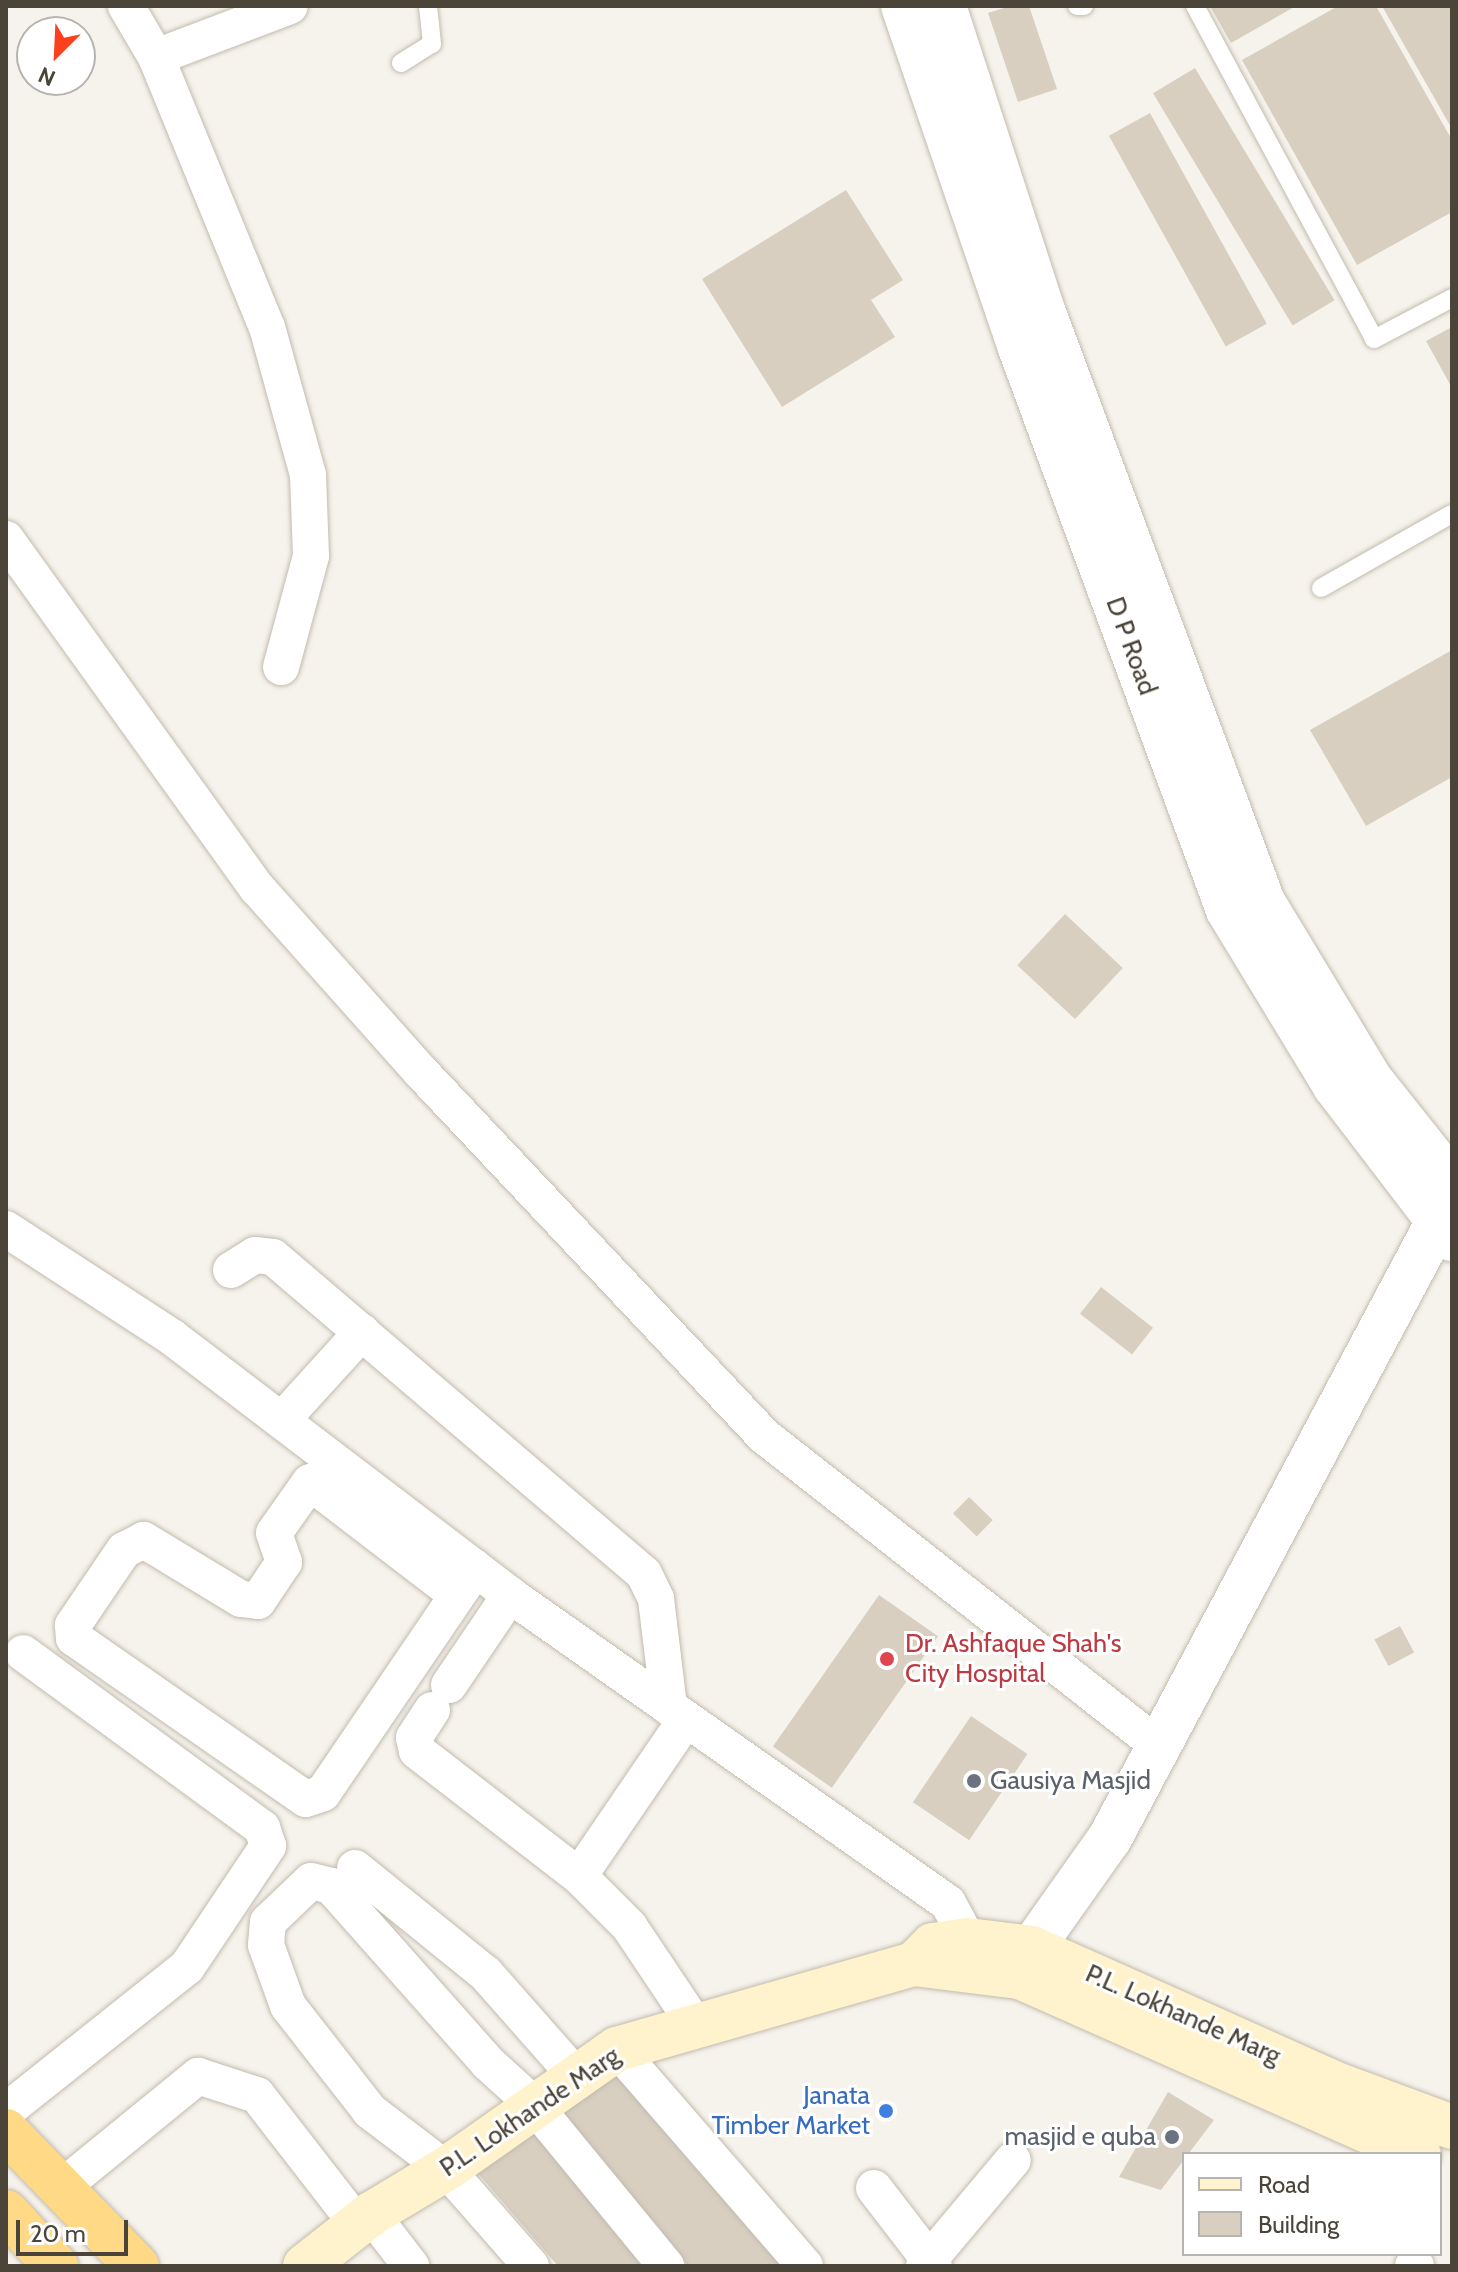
<!DOCTYPE html>
<html>
<head>
<meta charset="utf-8">
<style>
	body { margin:0 }
	#map { position:relative; width:1458px; height:2272px; overflow:hidden; background:#f6f3ec; font-family:Cabin,sans-serif }
	div>[style] { position:absolute }
	[style*='--x'] { left:calc(var(--x)*1px); top:calc(var(--y)*1px); width:calc(var(--w)*1px); rotate:calc(var(--a)*1deg) }
	.building>* { inset:0; background:#d8cfc1; transform-origin:0 0 }
	.roads { filter:drop-shadow(0 0 2px #c2bbae) drop-shadow(0 0 2px #c2bbae) }
	.service>* { height:18px; margin:-9px; padding:0 9px; transform-origin:9px; border-radius:9px; background:#fff }
	.minor>* { height:36px; margin:-18px; padding:0 18px; transform-origin:18px; border-radius:18px; background:#fff }
	.tertiary>* { height:44px; margin:-22px; padding:0 22px; transform-origin:22px; border-radius:22px; background:#fff }
	.secondary>* { height:44px; margin:-22px; padding:0 22px; transform-origin:22px; border-radius:22px; background:#fff3cd }
	.trunk>* { height:44px; margin:-22px; padding:0 22px; transform-origin:22px; border-radius:22px; background:#ffd985 }
	.dots>* { width:22px; height:22px; translate:-50% -50%; box-sizing:border-box; border:4px solid #fff; border-radius:50% }
	span { translate:-50% -50%; white-space:nowrap; text-align:center; line-height:1.15; -webkit-text-stroke:6px #fff; paint-order:stroke }
	.street-label { font-size:26px; color:#4b4439 }
	.health-label { font-size:26px; color:#be3a42 }
	.left { translate:0 -50%; text-align:left }
	.worship-label { font-size:26px; color:#5b616d }
	.right { translate:-100% -50%; text-align:right }
	.shop-label { font-size:26px; color:#366cbe }
	.frame { position:absolute; inset:0; border:8px solid #4b4439; pointer-events:none }
	.legend { position:absolute; left:1182px; top:2152px; width:260px; height:104px; box-sizing:border-box; background:#fff; border:2px solid #b7b4b0; margin:0; padding:10px 14px; list-style:none; font-size:24px; color:#4b4439 }
	.legend li { display:flex; align-items:center; gap:16px; height:40px }
	.legend b { width:40px; border:2px solid #b7b4b0 }
	.north { position:absolute; left:16px; top:16px; width:80px; height:80px; box-sizing:border-box; background:#fff; border:2px solid #b7b4b0; border-radius:50%; rotate:204deg; font-size:22px; font-weight:700; line-height:32px; text-align:center; color:#4b4439 }
	.north::after { content:''; display:block; margin:auto; width:28px; height:36px; background:#fc3f1d; clip-path:polygon(50% 0,100% 100%,50% 72%,0 100%) }
	.scale { position:absolute; left:16px; top:2220px; width:112px; height:36px; box-sizing:border-box; border:4px solid #4b4439; border-top:0; padding-left:10px; font-size:24px; line-height:28px; white-space:nowrap; color:#4b4439; -webkit-text-stroke:6px #fff; paint-order:stroke }
</style>
</head>
<body>
<div id="map">
	<div class="building">
		<div style="clip-path:polygon(1010px 6px,1029px 6px,1057px 89px,1018px 102px,988px 13px)"></div>
		<div style="clip-path:polygon(1210px 6px,1296px 6px,1231px 43px)"></div>
		<div style="clip-path:polygon(1338px 6px,1376px 6px,1452px 140px,1452px 212px,1357px 265px,1242px 60px)"></div>
		<div style="clip-path:polygon(1382px 6px,1452px 6px,1452px 129px)"></div>
		<div style="left:1195px;top:68px;width:271px;height:49px;rotate:59deg"></div>
		<div style="left:1150px;top:113px;width:241px;height:47px;rotate:61deg"></div>
		<div style="clip-path:polygon(846px 190px,903px 280px,871px 300px,895px 337px,782px 407px,702px 279px)"></div>
		<div style="clip-path:polygon(1452px 327px,1452px 388px,1426px 341px)"></div>
		<div style="clip-path:polygon(1452px 650px,1452px 777px,1366px 826px,1310px 730px)"></div>
		<div style="left:1065px;top:914px;width:79px;height:70px;rotate:43deg"></div>
		<div style="left:1101px;top:1287px;width:66px;height:34px;rotate:38deg"></div>
		<div style="left:969px;top:1497px;width:33px;height:23px;rotate:44deg"></div>
		<div style="left:879px;top:1595px;width:72px;height:185px;rotate:35deg"></div>
		<div style="left:1400px;top:1626px;width:30px;height:29px;rotate:62deg"></div>
		<div style="left:971px;top:1716px;width:68px;height:104px;rotate:34deg"></div>
		<div style="clip-path:polygon(620px 2063px,791px 2266px,688px 2266px,559px 2113px)"></div>
		<div style="clip-path:polygon(1168px 2092px,1214px 2120px,1161px 2190px,1119px 2177px)"></div>
		<div style="clip-path:polygon(532px 2121px,657px 2266px,558px 2266px,475px 2170px)"></div>
	</div>
	<div class="roads">
		<div class="service">
			<div style="--x:1077;--y:6;--w:7;--a:0"></div>
			<div style="--x:1195;--y:6;--w:378;--a:61.7"></div>
			<div style="--x:1374;--y:339;--w:88;--a:-27.7"></div>
			<div style="--x:401;--y:63;--w:36;--a:-32"></div>
			<div style="--x:432;--y:44;--w:38;--a:-96"></div>
			<div style="--x:1321;--y:588;--w:150;--a:-29.5"></div>
		</div>
		<div class="minor">
			<div style="--x:126;--y:6;--w:59;--a:59.5"></div>
			<div style="--x:156;--y:57;--w:292;--a:67.7"></div>
			<div style="--x:267;--y:327;--w:154;--a:74.5"></div>
			<div style="--x:308;--y:475;--w:81;--a:87.9"></div>
			<div style="--x:311;--y:556;--w:115;--a:105.1"></div>
			<div style="--x:156;--y:57;--w:143;--a:-20.8"></div>
			<div style="--x:6;--y:539;--w:430;--a:54.3"></div>
			<div style="--x:257;--y:888;--w:246;--a:48.3"></div>
			<div style="--x:421;--y:1072;--w:500;--a:46.7"></div>
			<div style="--x:764;--y:1436;--w:502;--a:38.13"></div>
			<div style="--x:6;--y:1229;--w:199;--a:33.1"></div>
			<div style="--x:173;--y:1338;--w:424;--a:37.3"></div>
			<div style="--x:510;--y:1595;--w:535;--a:35.11"></div>
			<div style="--x:948;--y:1903;--w:42;--a:61.6"></div>
			<div style="--x:968;--y:1940;--w:26;--a:103"></div>
			<div style="--x:231;--y:1270;--w:28;--a:-32"></div>
			<div style="--x:255;--y:1255;--w:18;--a:6"></div>
			<div style="--x:273;--y:1257;--w:488;--a:40.5"></div>
			<div style="--x:644;--y:1574;--w:28;--a:64"></div>
			<div style="--x:656;--y:1599;--w:109;--a:83.1"></div>
			<div style="--x:282;--y:1420;--w:119;--a:-47.7"></div>
			<div style="--x:457;--y:1595;--w:185;--a:-142.5"></div>
			<div style="--x:310;--y:1482;--w:62;--a:125.2"></div>
			<div style="--x:274;--y:1533;--w:31;--a:71"></div>
			<div style="--x:284;--y:1562;--w:47;--a:123.7"></div>
			<div style="--x:258;--y:1601;--w:17;--a:-173"></div>
			<div style="--x:241;--y:1599;--w:114;--a:-148.7"></div>
			<div style="--x:144;--y:1540;--w:22;--a:153"></div>
			<div style="--x:124;--y:1550;--w:91;--a:124.2"></div>
			<div style="--x:73;--y:1625;--w:13;--a:86"></div>
			<div style="--x:74;--y:1638;--w:282;--a:34.8"></div>
			<div style="--x:306;--y:1799;--w:18;--a:-19"></div>
			<div style="--x:323;--y:1793;--w:249;--a:-55.8"></div>
			<div style="--x:463;--y:1587;--w:23;--a:-61"></div>
			<div style="--x:449;--y:1685;--w:109;--a:-55.9"></div>
			<div style="--x:432;--y:1710;--w:33;--a:123"></div>
			<div style="--x:414;--y:1738;--w:13;--a:77"></div>
			<div style="--x:417;--y:1751;--w:205;--a:37.7"></div>
			<div style="--x:579;--y:1876;--w:71;--a:45"></div>
			<div style="--x:629;--y:1926;--w:120;--a:56.2"></div>
			<div style="--x:355;--y:1868;--w:169;--a:39"></div>
			<div style="--x:486;--y:1974;--w:136;--a:48.6"></div>
			<div style="--x:579;--y:1876;--w:190;--a:-55.7"></div>
			<div style="--x:617;--y:2049;--w:287;--a:49.1"></div>
			<div style="--x:6;--y:2111;--w:231;--a:-38.5"></div>
			<div style="--x:187;--y:1967;--w:146;--a:-56.2"></div>
			<div style="--x:268;--y:1846;--w:19;--a:-108"></div>
			<div style="--x:262;--y:1828;--w:296;--a:-143.8"></div>
			<div style="--x:62;--y:2187;--w:176;--a:-39.2"></div>
			<div style="--x:198;--y:2076;--w:62;--a:17.9"></div>
			<div style="--x:257;--y:2095;--w:165;--a:52.2"></div>
			<div style="--x:874;--y:2188;--w:98;--a:52.4"></div>
			<div style="--x:371;--y:2214;--w:66;--a:52.4"></div>
			<div style="--x:531;--y:2266;--w:129;--a:-131.2"></div>
			<div style="--x:446;--y:2169;--w:96;--a:-142.7"></div>
			<div style="--x:370;--y:2111;--w:133;--a:-128"></div>
			<div style="--x:288;--y:2006;--w:65;--a:-109.8"></div>
			<div style="--x:266;--y:1945;--w:23;--a:-85"></div>
			<div style="--x:268;--y:1922;--w:59;--a:-43.6"></div>
			<div style="--x:311;--y:1881;--w:21;--a:14"></div>
			<div style="--x:331;--y:1886;--w:237;--a:48.4"></div>
			<div style="--x:488;--y:2063;--w:61;--a:42.3"></div>
			<div style="--x:533;--y:2104;--w:210;--a:50.6"></div>
			<div style="--x:924;--y:2266;--w:138;--a:-50"></div>
			<div style="--x:1413;--y:2266;--w:3;--a:0"></div>
		</div>
		<div class="tertiary">
			<div style="--x:903;--y:6;--w:361;--a:71.1"></div>
			<div style="--x:1020;--y:348;--w:599;--a:69.69"></div>
			<div style="--x:1228;--y:910;--w:206;--a:58.7"></div>
			<div style="--x:1335;--y:1086;--w:193;--a:52.6"></div>
			<div style="--x:944;--y:6;--w:323;--a:72"></div>
			<div style="--x:1044;--y:313;--w:628;--a:69.6"></div>
			<div style="--x:1263;--y:902;--w:207;--a:58.8"></div>
			<div style="--x:1370;--y:1079;--w:132;--a:51.5"></div>
			<div style="--x:1020;--y:1977;--w:31;--a:-68"></div>
			<div style="--x:1032;--y:1948;--w:135;--a:-54.7"></div>
			<div style="--x:1110;--y:1838;--w:726;--a:-61.99"></div>
		</div>
		<div class="secondary">
			<div style="--x:914;--y:1964;--w:107;--a:7"></div>
			<div style="--x:1020;--y:1977;--w:436;--a:23.9"></div>
			<div style="--x:305;--y:2266;--w:84;--a:-38.2"></div>
			<div style="--x:371;--y:2214;--w:87;--a:-31"></div>
			<div style="--x:446;--y:2169;--w:209;--a:-35.1"></div>
			<div style="--x:617;--y:2049;--w:309;--a:-16"></div>
			<div style="--x:914;--y:1964;--w:27;--a:-45"></div>
			<div style="--x:933;--y:1945;--w:35;--a:-8"></div>
			<div style="--x:968;--y:1940;--w:64;--a:7.1"></div>
			<div style="--x:1032;--y:1948;--w:328;--a:24.1"></div>
			<div style="--x:1331;--y:2082;--w:129;--a:20.4"></div>
		</div>
		<div class="trunk">
			<div style="--x:6;--y:2131;--w:188;--a:45.9"></div>
			<div style="--x:6;--y:2212;--w:74;--a:47.2"></div>
		</div>
	</div>
	<div class="dots">
		<div style="left:887px;top:1659px;background:#e0444e"></div>
		<div style="left:974px;top:1781px;background:#6b7280"></div>
		<div style="left:886px;top:2111px;background:#3f7fe0"></div>
		<div style="left:1172px;top:2137px;background:#6b7280"></div>
	</div>
	<div class="street-label">
		<span style="left:1131px;top:646px;rotate:70deg">D P Road</span>
		<span style="left:1183px;top:2015px;rotate:24deg">P.L. Lokhande Marg</span>
		<span style="left:530px;top:2112px;rotate:-34deg">P.L. Lokhande Marg</span>
	</div>
	<div class="health-label">
		<span class="left" style="left:905px;top:1659px">Dr. Ashfaque Shah's<br>City Hospital</span>
	</div>
	<div class="worship-label">
		<span class="left" style="left:990px;top:1781px">Gausiya Masjid</span>
		<span class="right" style="left:1156px;top:2137px">masjid e quba</span>
	</div>
	<div class="shop-label">
		<span class="right" style="left:870px;top:2111px">Janata<br>Timber Market</span>
	</div>
	<div class="frame"></div>
	<ul class="legend">
	<li><b style="height:10px;background:#fff3cd"></b>Road</li>
	<li><b style="height:22px;background:#d8cfc1"></b>Building</li>
	</ul>
	<div class="north">N</div>
	<div class="scale">20 m</div>
</div>
</body>
</html>
